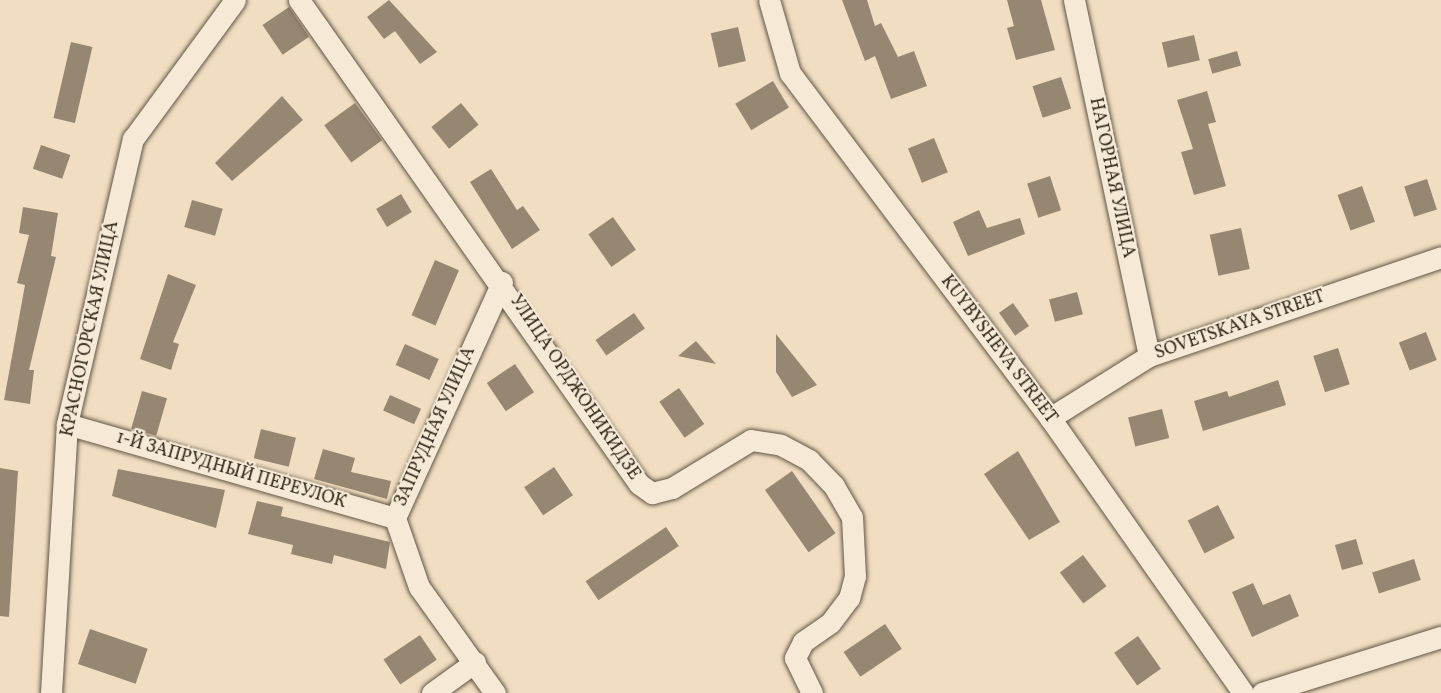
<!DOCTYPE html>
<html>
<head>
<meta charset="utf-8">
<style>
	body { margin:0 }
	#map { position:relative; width:1441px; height:693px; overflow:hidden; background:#f1dec2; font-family:Vollkorn,serif }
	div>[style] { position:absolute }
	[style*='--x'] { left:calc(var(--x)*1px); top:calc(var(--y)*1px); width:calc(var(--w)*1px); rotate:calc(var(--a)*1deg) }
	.building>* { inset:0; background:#968772; transform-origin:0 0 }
	.roads { filter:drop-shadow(0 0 2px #625645) drop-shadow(0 0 2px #625645) }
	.minor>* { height:21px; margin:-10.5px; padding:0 10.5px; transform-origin:10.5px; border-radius:10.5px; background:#f6ead7 }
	span { translate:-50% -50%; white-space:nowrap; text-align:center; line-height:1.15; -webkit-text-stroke:4.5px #f6ead7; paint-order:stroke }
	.street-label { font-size:18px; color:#33291b }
</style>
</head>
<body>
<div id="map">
	<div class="building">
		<div style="clip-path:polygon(389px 0,437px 52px,420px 64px,395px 31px,384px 39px,367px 17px)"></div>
		<div style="clip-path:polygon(842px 0,867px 0,875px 26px,881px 23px,898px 57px,914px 51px,927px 86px,891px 99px,875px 56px,865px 61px)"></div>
		<div style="clip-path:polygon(1007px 0,1041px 0,1055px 50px,1016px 60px,1007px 28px,1014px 26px)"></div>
		<div style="left:289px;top:7px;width:36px;height:32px;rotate:56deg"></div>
		<div style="left:738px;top:27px;width:35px;height:28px;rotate:77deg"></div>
		<div style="left:1194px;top:35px;width:26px;height:33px;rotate:77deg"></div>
		<div style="left:71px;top:42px;width:22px;height:78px;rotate:13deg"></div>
		<div style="left:1237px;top:51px;width:15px;height:30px;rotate:74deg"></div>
		<div style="left:1061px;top:77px;width:33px;height:30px;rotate:72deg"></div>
		<div style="left:773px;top:81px;width:31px;height:44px;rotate:59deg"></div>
		<div style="clip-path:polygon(1207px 91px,1216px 122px,1208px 124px,1226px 186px,1194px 195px,1181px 152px,1193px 149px,1177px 100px)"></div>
		<div style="clip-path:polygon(282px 96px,303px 120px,232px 181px,215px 163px)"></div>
		<div style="left:355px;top:103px;width:46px;height:38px;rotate:54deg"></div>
		<div style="left:461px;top:103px;width:28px;height:38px;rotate:51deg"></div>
		<div style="left:934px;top:138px;width:37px;height:28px;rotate:68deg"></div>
		<div style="left:41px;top:145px;width:31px;height:25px;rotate:19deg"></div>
		<div style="clip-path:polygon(491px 169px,517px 210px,523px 206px,540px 230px,512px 249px,470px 182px)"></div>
		<div style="left:1050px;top:176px;width:36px;height:24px;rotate:72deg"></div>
		<div style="left:1427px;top:179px;width:32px;height:24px;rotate:72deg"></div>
		<div style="left:1362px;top:186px;width:38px;height:26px;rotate:70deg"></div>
		<div style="left:401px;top:194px;width:21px;height:29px;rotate:59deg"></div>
		<div style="left:192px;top:200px;width:32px;height:28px;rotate:16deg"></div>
		<div style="clip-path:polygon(23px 207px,58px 213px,51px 256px,56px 257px,29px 370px,34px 370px,30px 404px,4px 400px,25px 285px,17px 283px,29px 235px,19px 233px)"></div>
		<div style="clip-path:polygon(979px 210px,987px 228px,1020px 218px,1025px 234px,968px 256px,953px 222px)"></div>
		<div style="left:613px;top:217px;width:40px;height:30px;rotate:55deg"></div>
		<div style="left:1241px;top:228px;width:42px;height:32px;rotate:78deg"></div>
		<div style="left:435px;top:260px;width:26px;height:60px;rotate:23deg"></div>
		<div style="clip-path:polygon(168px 274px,196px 285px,173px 342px,179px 344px,171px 370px,140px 359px)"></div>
		<div style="left:1077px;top:292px;width:23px;height:29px;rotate:75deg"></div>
		<div style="left:1013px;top:303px;width:28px;height:17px;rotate:55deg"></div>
		<div style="left:634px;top:313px;width:19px;height:47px;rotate:55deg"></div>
		<div style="left:1426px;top:332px;width:30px;height:29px;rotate:69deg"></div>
		<div style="clip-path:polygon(776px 334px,817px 385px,792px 397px,776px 372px)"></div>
		<div style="clip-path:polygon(696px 341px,716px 364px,678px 356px)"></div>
		<div style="left:405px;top:344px;width:37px;height:23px;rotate:24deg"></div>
		<div style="left:1338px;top:348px;width:38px;height:26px;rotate:72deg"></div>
		<div style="left:515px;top:364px;width:34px;height:34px;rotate:56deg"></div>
		<div style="clip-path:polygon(1278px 380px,1286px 405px,1203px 431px,1194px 401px,1227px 391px,1229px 397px)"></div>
		<div style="left:679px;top:388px;width:44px;height:24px;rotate:55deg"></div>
		<div style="left:142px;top:391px;width:26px;height:39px;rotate:16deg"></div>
		<div style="left:390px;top:395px;width:34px;height:17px;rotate:24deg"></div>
		<div style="left:1162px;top:409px;width:30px;height:35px;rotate:76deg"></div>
		<div style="left:261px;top:429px;width:36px;height:30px;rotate:14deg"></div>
		<div style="clip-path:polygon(323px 449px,355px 458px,351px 472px,391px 481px,387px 499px,314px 479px)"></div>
		<div style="clip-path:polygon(1018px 451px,1060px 522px,1029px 540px,984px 474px)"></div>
		<div style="left:554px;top:467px;width:34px;height:36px;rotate:56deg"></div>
		<div style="clip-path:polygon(0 468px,18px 471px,9px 617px,0 616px)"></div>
		<div style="clip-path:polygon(118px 469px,225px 490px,216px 528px,112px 496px)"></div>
		<div style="left:792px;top:471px;width:76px;height:33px;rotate:55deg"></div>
		<div style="clip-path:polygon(257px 501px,283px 507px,281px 516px,390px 542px,386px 569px,334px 555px,332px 564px,291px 554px,293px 545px,248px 534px)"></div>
		<div style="left:1218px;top:505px;width:37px;height:34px;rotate:63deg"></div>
		<div style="left:666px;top:527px;width:23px;height:97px;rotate:56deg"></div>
		<div style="left:1356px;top:539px;width:26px;height:22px;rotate:74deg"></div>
		<div style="left:1083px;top:555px;width:39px;height:29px;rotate:53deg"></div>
		<div style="left:1414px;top:559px;width:22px;height:44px;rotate:72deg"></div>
		<div style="clip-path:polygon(1253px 583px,1263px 605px,1290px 594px,1299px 616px,1252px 637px,1232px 592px)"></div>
		<div style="left:885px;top:624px;width:30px;height:50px;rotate:56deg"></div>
		<div style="left:90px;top:629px;width:61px;height:37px;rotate:19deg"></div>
		<div style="left:420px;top:635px;width:30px;height:44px;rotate:56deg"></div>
		<div style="left:1138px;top:636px;width:40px;height:29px;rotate:55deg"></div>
	</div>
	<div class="roads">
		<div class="minor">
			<div style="--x:299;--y:0;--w:591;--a:54.91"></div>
			<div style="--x:639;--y:484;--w:16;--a:35"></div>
			<div style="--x:652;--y:493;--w:21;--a:-14"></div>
			<div style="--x:672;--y:488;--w:92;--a:-31.3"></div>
			<div style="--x:751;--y:440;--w:30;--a:9"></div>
			<div style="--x:781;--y:445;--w:32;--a:28"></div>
			<div style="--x:809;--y:460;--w:36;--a:46"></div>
			<div style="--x:834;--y:486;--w:36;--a:60"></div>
			<div style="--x:852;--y:517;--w:59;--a:87.1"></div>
			<div style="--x:855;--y:576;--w:23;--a:105"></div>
			<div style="--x:849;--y:598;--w:31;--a:127"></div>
			<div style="--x:830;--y:623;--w:33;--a:145"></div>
			<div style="--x:803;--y:642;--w:18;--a:117"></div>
			<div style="--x:795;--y:658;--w:39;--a:64"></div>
			<div style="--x:769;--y:0;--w:76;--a:74"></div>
			<div style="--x:790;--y:73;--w:432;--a:53"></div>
			<div style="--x:1050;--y:418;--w:336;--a:54.9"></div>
			<div style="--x:1074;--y:0;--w:364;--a:78.1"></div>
			<div style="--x:1050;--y:418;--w:117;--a:-32.1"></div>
			<div style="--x:1149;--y:356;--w:308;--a:-18.7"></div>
			<div style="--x:67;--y:424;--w:341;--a:16"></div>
			<div style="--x:51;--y:693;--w:269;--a:-86.6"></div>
			<div style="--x:67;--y:424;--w:293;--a:-77"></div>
			<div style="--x:133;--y:139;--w:172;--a:-53.7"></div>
			<div style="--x:432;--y:693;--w:53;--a:-35.8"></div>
			<div style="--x:495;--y:693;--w:130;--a:-125.6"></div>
			<div style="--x:419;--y:587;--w:73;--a:-109.2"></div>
			<div style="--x:395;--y:518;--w:259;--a:-65.6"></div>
			<div style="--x:1262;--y:693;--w:188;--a:-17.4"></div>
		</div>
	</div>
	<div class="street-label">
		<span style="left:1111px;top:178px;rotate:78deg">НАГОРНАЯ УЛИЦА</span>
		<span style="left:1240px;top:326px;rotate:-19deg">SOVETSKAYA STREET</span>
		<span style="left:91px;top:329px;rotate:-78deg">КРАСНОГОРСКАЯ УЛИЦА</span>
		<span style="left:998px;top:350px;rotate:53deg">KUYBYSHEVA STREET</span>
		<span style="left:574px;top:388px;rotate:56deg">УЛИЦА ОРДЖОНИКИДЗЕ</span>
		<span style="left:436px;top:427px;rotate:-66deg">ЗАПРУДНАЯ УЛИЦА</span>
		<span style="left:231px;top:471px;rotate:16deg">1-Й ЗАПРУДНЫЙ ПЕРЕУЛОК</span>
	</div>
</div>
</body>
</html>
